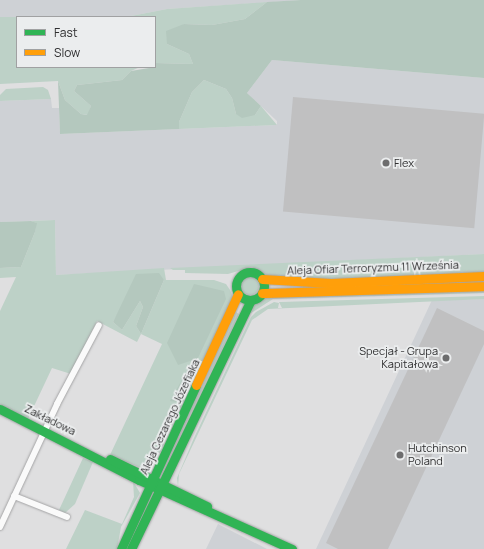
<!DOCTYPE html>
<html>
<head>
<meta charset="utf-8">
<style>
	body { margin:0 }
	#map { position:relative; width:484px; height:549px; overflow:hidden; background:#dfdfe0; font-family:Manrope,sans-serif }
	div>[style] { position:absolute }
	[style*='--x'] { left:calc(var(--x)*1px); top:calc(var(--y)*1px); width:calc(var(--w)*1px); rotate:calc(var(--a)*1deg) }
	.built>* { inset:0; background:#ced1d5 }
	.green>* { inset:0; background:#bdd1c7 }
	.round { border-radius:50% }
	.forest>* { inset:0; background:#b4c8be }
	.building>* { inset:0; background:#c0c0c1; transform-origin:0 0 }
	.roads { filter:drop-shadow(0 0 1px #a4a4a5) drop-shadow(0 0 1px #a4a4a5) }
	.street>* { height:6px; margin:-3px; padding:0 3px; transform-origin:3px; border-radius:3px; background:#fafafa }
	.fast>* { height:9px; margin:-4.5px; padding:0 4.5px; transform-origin:4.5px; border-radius:4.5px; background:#30b455 }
	.fast>.ring { margin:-4.5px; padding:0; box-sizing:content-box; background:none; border:9px solid #30b455; border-radius:50% }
	.slow>* { height:9px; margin:-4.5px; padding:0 4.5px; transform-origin:4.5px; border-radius:4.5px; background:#ff9f0a }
	.dots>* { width:11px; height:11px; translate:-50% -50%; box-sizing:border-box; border:2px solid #ebedee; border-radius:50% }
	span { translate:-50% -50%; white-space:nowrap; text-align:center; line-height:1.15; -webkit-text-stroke:3.5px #ebedee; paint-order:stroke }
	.poi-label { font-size:11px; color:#2f2f30 }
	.left { translate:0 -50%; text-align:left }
	.right { translate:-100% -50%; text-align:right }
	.street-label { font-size:11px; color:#2f2f30 }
	.legend { position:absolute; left:16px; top:16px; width:140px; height:52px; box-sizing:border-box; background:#ebedee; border:1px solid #a0a1a2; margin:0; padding:5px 7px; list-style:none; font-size:12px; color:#2f2f30 }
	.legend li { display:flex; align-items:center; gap:8px; height:20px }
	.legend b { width:20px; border:1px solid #a0a1a2 }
</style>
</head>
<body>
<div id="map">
	<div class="built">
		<div style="clip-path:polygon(0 0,301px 0,167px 9px,126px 17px,17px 17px,17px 39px,0 42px)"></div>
		<div style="clip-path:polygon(272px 60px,484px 78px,484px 254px,56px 275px,55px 220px,0 222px,0 101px,51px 99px,52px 108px,59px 108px,60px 134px,277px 125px,277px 121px,247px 93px)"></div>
		<div style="clip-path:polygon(484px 299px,484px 549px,316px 549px,432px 300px)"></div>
		<div style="clip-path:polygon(218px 524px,267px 549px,206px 549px)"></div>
	</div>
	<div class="green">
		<div style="clip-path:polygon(267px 2px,245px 19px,212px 25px,184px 24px,167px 44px,189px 54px,193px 64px,155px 63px,155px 17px,126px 17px,167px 9px)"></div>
		<div style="clip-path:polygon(0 17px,17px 17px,17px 67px,140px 67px,131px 71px,122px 80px,77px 85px,74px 91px,91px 106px,88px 115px,81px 114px,65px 100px,58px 81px,0 84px)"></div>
		<div style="clip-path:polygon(204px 80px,226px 89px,232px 98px,236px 114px,255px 115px,261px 106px,277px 125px,179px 129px,179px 122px,192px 92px)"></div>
		<div style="clip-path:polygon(43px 87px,48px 90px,51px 99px,0 101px,0 95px,6px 89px)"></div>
		<div style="clip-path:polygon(evenodd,55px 220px,56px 275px,164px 268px,166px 280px,214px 280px,226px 284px,230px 290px,233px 297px,187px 400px,154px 464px,144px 469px,110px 455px,162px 344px,141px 334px,137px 342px,97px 321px,71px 374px,52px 368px,28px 419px,0 405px,0 311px,16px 277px,0 278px,0 268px,21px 267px,35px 232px,36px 223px,31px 221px,55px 220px,161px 279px,164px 280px,141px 334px,136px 326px,143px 307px,140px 301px,122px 330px,113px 322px,124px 302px,161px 279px)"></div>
		<div style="clip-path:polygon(484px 254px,484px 273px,332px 279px,268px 277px,252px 267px,228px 274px,185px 273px,185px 270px,173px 270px,170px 268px)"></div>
		<div class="round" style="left:241px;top:277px;width:18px;height:18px"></div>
		<div style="clip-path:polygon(484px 289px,484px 293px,273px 299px,248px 315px,253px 305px,266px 297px)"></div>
		<div style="clip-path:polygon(484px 296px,484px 299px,268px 309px,252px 320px,179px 474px,178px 486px,187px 491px,178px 486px,177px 478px,194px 438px,251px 317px,256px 312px,274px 302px,279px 303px,278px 308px,282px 308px,279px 302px)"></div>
		<div style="clip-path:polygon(236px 312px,239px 314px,164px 468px,192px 405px)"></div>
		<div style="clip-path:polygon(83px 458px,93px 462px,75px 504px,65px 513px,59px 510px)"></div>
		<div style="clip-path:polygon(133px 481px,140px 493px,121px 527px,117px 549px,66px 549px,85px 510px,122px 524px,134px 497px)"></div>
	</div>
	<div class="forest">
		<div style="clip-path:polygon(301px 0,484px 0,484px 78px,272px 60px,247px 93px,261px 106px,255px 115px,242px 118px,236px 114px,232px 98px,226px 89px,204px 80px,192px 92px,179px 122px,179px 129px,60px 134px,58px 81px,65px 100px,81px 114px,87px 115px,91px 106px,74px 91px,77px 85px,122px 80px,131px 71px,155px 67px,155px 63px,193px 64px,189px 54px,167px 44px,166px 31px,184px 24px,212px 25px,245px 19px,267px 2px)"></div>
		<div style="clip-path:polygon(31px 221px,37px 223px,35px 232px,21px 267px,0 268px,0 222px)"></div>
		<div style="clip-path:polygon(159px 273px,164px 280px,141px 334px,136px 326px,143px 307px,140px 301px,122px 330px,113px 322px,136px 274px)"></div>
		<div style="clip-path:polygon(194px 284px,224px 291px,226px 299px,177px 402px,170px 401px,193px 360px,178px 365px,167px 343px)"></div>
	</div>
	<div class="building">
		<div style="left:293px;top:97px;width:192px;height:115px;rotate:5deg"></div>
		<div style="clip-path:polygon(437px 308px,484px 331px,484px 344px,388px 549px,338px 549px,326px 543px)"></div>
	</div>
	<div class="roads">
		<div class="street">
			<div style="--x:14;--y:496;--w:57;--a:21.6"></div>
			<div style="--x:0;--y:527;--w:136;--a:-65.1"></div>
			<div style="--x:57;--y:404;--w:89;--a:-62"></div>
		</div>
		<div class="fast">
			<div class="ring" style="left:236px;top:272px;width:19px;height:19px"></div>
			<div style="--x:0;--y:409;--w:156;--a:27.1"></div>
			<div style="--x:139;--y:480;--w:168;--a:24.3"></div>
			<div style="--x:110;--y:459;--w:108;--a:25.9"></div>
			<div style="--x:121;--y:549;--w:180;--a:-65.4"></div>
			<div style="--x:131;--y:549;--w:276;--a:-64.3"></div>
		</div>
		<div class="slow">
			<div style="--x:262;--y:279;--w:69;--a:3.3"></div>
			<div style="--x:331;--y:283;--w:153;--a:-2.6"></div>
			<div style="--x:262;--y:293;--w:222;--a:-1.8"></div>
			<div style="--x:196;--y:385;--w:100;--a:-65.2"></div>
		</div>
	</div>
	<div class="dots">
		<div style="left:386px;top:163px;background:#6d6d6e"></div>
		<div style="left:446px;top:358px;background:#6d6d6e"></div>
		<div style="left:400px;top:455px;background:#6d6d6e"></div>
	</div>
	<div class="poi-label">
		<span class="left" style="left:394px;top:163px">Flex</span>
		<span class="right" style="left:438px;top:358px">Specjał - Grupa<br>Kapitałowa</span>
		<span class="left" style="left:408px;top:455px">Hutchinson<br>Poland</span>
	</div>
	<div class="street-label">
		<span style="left:373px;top:268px;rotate:-2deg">Aleja Ofiar Terroryzmu 11 Września</span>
		<span style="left:170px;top:417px;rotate:-65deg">Aleja Cezarego Józefiaka</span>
		<span style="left:50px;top:420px;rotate:26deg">Zakładowa</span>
	</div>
	<ul class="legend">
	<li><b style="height:5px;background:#30b455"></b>Fast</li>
	<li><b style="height:5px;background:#ff9f0a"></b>Slow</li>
	</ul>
</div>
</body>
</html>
